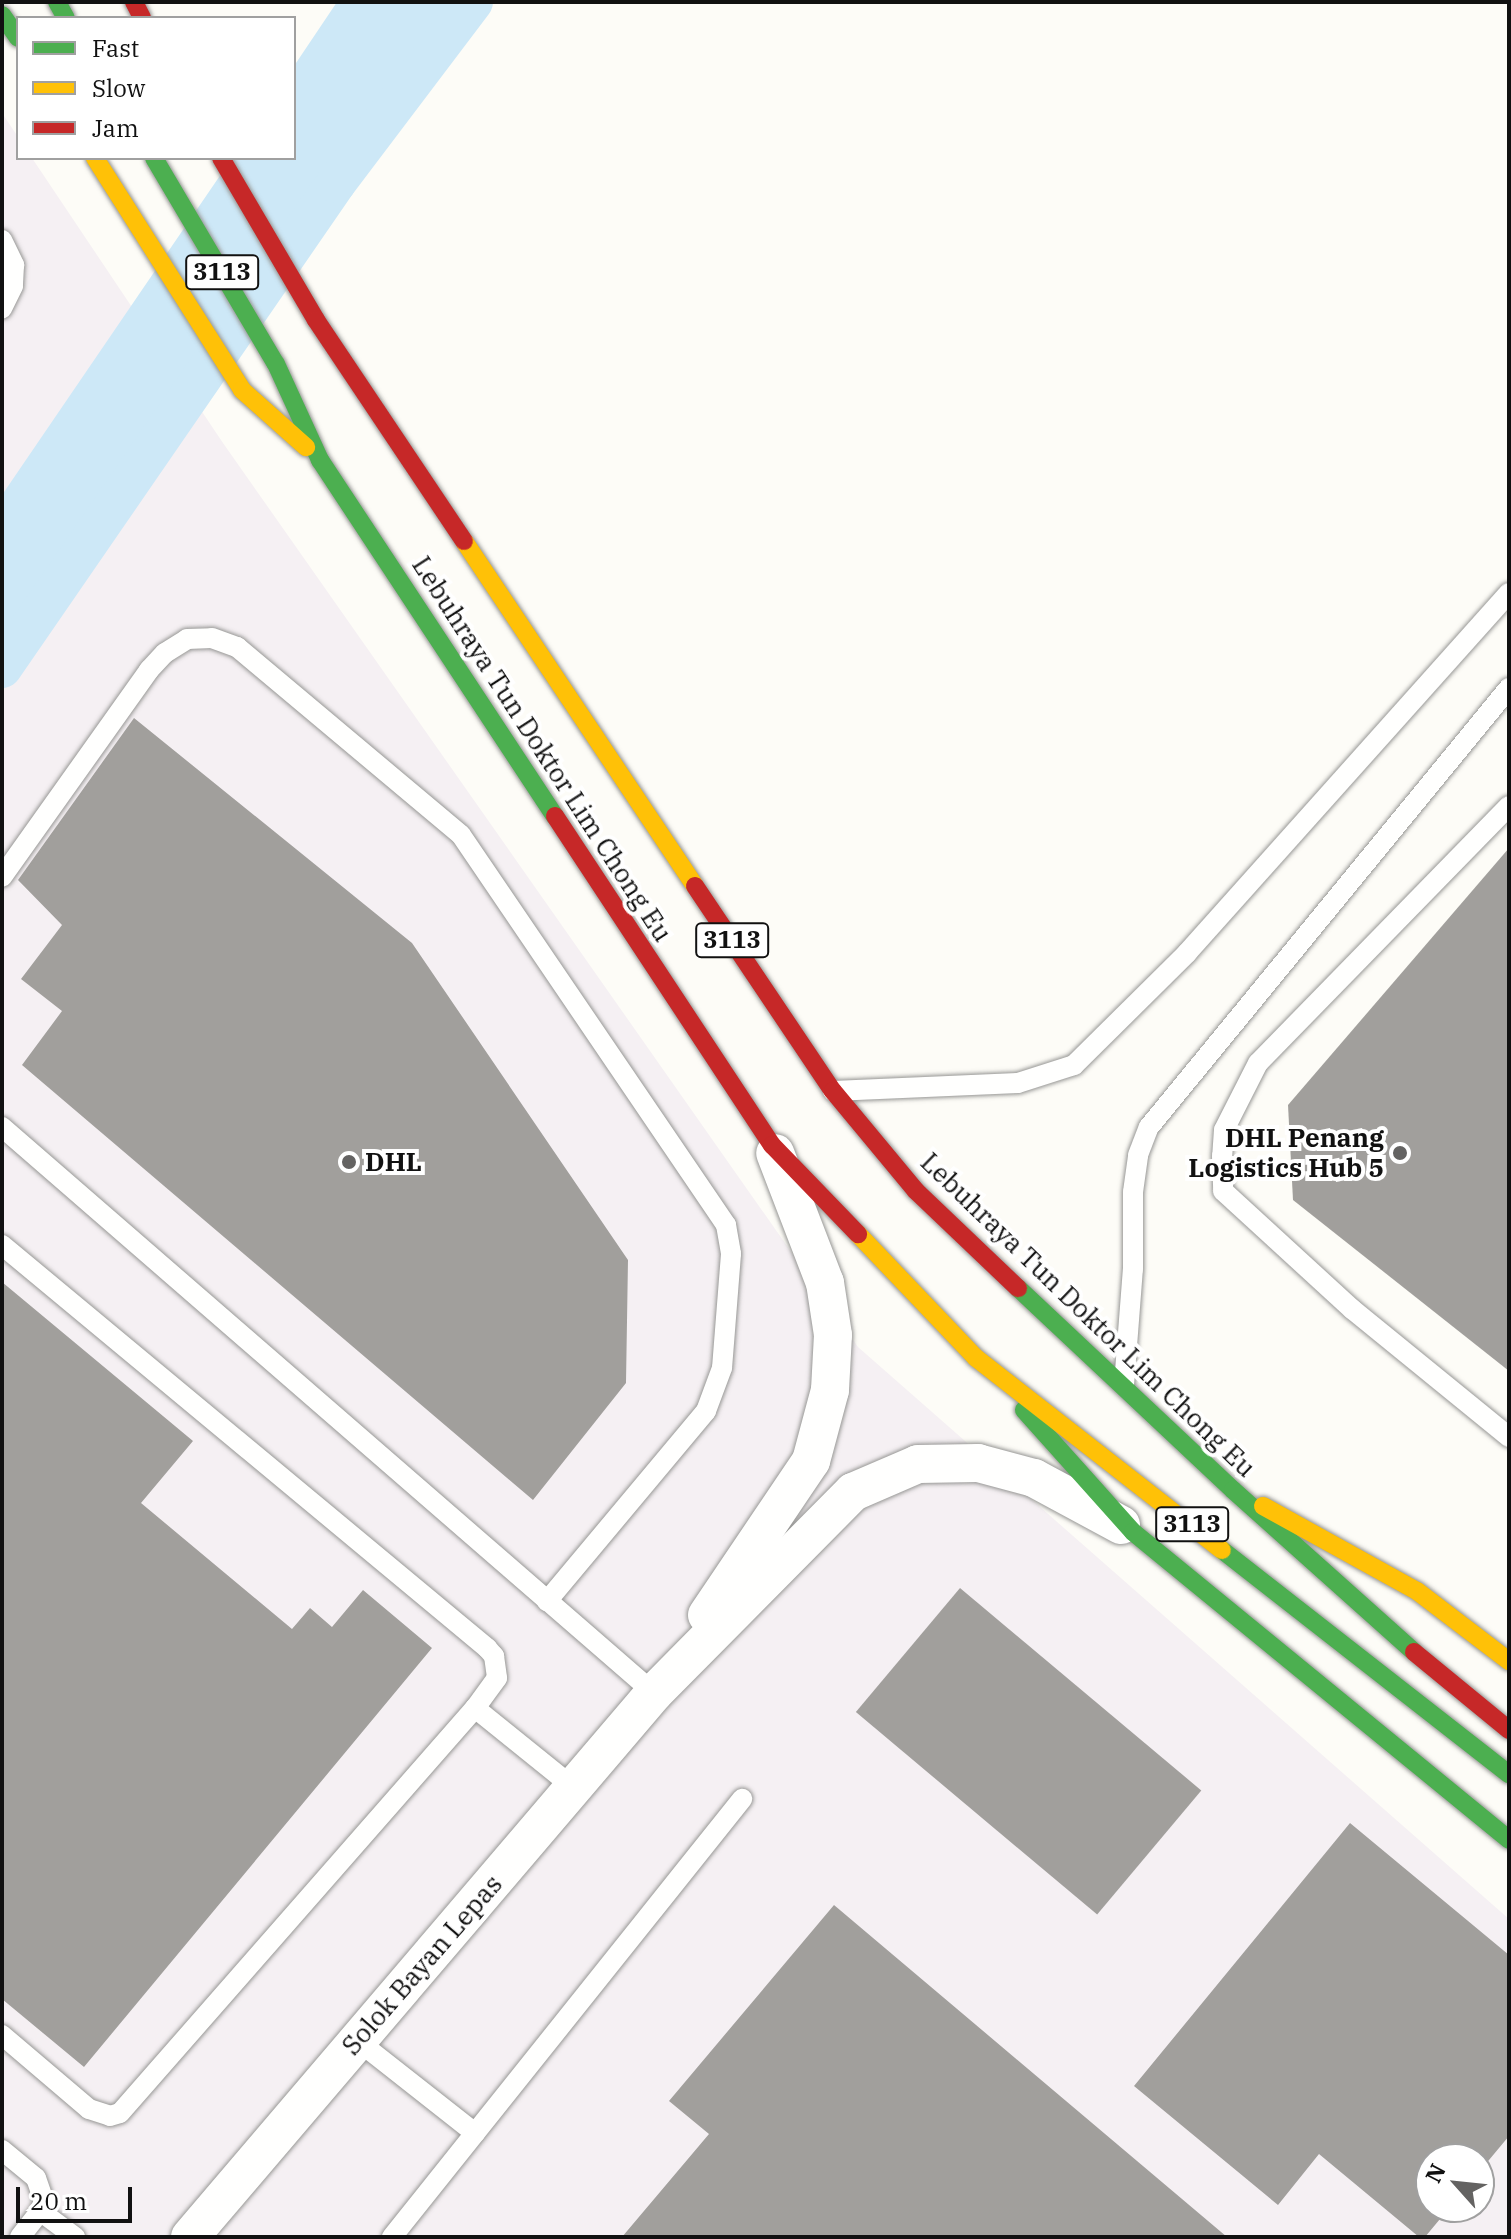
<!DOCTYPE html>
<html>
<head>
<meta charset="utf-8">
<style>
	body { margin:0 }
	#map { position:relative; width:1511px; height:2239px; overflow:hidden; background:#fdfcf7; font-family:"IBM Plex Serif",serif }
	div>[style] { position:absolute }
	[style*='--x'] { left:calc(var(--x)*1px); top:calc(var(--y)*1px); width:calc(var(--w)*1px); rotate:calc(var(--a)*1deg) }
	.industrial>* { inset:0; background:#f5f0f3 }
	.water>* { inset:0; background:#cde8f7 }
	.canal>* { height:40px; margin:-20px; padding:0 20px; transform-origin:20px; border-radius:20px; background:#cde8f7 }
	.building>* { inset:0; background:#a19f9c; transform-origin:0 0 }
	.roads { filter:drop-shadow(0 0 2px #979795) drop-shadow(0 0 2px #979795) }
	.lane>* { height:20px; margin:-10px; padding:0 10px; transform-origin:10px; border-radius:10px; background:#fffffe }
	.street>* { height:38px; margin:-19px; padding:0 19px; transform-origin:19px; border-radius:19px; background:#fffffe }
	.fast>* { height:18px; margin:-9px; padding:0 9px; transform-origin:9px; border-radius:9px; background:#4caf50 }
	.slow>* { height:18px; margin:-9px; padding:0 9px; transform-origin:9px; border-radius:9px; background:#ffc107 }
	.jam>* { height:18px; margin:-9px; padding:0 9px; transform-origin:9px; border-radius:9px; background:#c62828 }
	.dots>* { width:22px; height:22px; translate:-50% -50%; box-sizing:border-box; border:4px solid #fff; border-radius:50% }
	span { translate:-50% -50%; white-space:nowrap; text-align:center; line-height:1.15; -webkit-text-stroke:8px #fff; paint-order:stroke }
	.shield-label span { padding:2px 6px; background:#fff; border:2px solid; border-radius:6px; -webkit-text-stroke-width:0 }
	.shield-label { font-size:24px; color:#111; font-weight:700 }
	.street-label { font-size:26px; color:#111 }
	.poi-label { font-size:26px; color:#111; font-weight:700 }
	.right { translate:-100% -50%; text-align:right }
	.left { translate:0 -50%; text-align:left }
	.frame { position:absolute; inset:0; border:4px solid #111; pointer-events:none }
	.legend { position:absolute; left:16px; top:16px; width:280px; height:144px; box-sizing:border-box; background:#fff; border:2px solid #a0a0a0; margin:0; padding:10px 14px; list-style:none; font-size:24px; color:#111 }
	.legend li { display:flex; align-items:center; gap:16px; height:40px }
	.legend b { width:40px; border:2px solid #a0a0a0 }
	.north { position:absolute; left:1415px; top:2143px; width:80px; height:80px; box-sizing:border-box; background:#fff; border:2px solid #a0a0a0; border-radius:50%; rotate:297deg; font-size:22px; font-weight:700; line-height:32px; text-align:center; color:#111 }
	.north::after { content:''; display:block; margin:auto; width:28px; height:36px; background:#646362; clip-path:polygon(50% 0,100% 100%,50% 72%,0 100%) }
	.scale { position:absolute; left:16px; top:2187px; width:116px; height:36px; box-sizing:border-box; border:4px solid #111; border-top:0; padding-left:10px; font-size:24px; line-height:28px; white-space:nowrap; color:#111; -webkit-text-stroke:6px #fff; paint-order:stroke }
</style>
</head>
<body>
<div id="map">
	<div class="industrial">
		<div style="clip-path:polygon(evenodd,2px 113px,18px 137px,18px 158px,32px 158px,223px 443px,858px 1347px,1509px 1919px,1509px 2237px,2px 2237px,2px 113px,1431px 2159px,1479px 2159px,1479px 2207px,1431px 2207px,1431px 2159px)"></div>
	</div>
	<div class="water">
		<div style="clip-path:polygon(337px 2px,473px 2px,336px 183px,2px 668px,2px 495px,232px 158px,294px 158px,294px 66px)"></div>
	</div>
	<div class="canal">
		<div style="--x:2;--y:668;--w:589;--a:-55.45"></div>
		<div style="--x:336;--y:183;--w:227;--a:-52.9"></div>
	</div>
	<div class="building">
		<div style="clip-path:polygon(134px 718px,412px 943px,628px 1260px,626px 1383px,533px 1500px,22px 1065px,62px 1011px,21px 979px,62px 925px,18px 880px)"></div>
		<div style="clip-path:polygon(1509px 848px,1509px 1371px,1293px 1200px,1288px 1105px)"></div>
		<div style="clip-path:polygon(2px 1282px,193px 1441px,141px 1503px,292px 1629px,310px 1608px,332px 1627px,363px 1590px,432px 1648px,84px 2067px,2px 1999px)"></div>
		<div style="left:960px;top:1588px;width:315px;height:162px;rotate:40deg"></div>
		<div style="clip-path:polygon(1350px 1823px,1509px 1955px,1509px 2136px,1479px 2172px,1479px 2159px,1431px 2159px,1431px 2207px,1450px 2207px,1425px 2237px,1419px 2237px,1319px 2154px,1278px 2205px,1134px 2086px)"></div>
		<div style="clip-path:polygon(834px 1905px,1227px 2237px,622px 2237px,709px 2134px,669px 2101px)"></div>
	</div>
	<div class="roads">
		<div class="lane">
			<div style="--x:2;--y:240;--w:28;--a:64"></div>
			<div style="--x:14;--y:265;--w:21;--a:93"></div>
			<div style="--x:13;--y:286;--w:25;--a:116"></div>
			<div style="--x:1509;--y:806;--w:359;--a:134.3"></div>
			<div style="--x:1258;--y:1063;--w:75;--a:116.9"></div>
			<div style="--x:1224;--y:1130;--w:26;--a:94"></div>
			<div style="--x:1222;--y:1156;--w:35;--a:88"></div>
			<div style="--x:1223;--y:1191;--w:175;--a:42.5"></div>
			<div style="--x:1352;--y:1309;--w:203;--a:39.2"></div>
			<div style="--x:2;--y:877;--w:254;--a:-54.6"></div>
			<div style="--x:149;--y:670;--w:23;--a:-47"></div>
			<div style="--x:165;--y:653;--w:26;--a:-32"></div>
			<div style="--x:187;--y:639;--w:25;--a:-2"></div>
			<div style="--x:212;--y:638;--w:27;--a:20"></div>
			<div style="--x:237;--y:647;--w:292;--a:40"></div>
			<div style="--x:461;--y:835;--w:472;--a:55.8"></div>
			<div style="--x:726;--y:1225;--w:29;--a:80"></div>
			<div style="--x:731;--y:1254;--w:114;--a:94.5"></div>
			<div style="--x:722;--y:1368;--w:46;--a:110.4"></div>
			<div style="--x:706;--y:1411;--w:248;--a:129.9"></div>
			<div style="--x:833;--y:1091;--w:185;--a:-2.5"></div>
			<div style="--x:1018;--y:1083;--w:59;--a:-17.8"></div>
			<div style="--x:1074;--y:1065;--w:159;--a:-44.7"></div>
			<div style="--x:1187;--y:953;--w:483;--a:-48.2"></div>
			<div style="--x:2;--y:1127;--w:863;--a:40.96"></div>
			<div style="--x:2;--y:1245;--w:631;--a:39.72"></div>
			<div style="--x:487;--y:1648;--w:11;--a:49"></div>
			<div style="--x:494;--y:1656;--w:22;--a:82"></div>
			<div style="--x:497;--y:1678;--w:37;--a:126"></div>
			<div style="--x:1124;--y:1385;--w:116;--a:-85.6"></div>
			<div style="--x:1133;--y:1269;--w:77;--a:-90"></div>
			<div style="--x:1133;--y:1192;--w:37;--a:-82"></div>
			<div style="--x:1138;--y:1155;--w:30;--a:-69"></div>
			<div style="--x:1149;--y:1127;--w:568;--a:-50.65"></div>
			<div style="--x:2;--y:2035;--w:114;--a:40.4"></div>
			<div style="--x:89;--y:2109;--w:22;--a:18"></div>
			<div style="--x:110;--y:2116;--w:10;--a:-17"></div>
			<div style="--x:120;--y:2113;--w:539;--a:-48.76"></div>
			<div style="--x:475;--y:1708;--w:127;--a:38.9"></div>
			<div style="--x:358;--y:2041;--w:149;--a:38.2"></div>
			<div style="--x:2;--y:2150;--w:44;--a:39.5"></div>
			<div style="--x:36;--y:2178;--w:24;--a:71"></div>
			<div style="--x:44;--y:2201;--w:11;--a:112"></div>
			<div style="--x:20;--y:2237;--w:33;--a:-52"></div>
			<div style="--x:40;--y:2211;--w:44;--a:36.6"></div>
			<div style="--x:392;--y:2237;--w:561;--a:-51.37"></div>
		</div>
		<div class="street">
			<div style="--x:707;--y:1615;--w:186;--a:-56"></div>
			<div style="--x:811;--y:1461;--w:73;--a:-75"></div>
			<div style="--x:830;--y:1390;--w:55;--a:-86.9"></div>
			<div style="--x:833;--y:1335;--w:53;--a:-98.7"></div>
			<div style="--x:825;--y:1283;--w:139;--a:-111"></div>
			<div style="--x:190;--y:2237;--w:715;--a:-49.54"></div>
			<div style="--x:654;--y:1693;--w:283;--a:-45.3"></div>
			<div style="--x:853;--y:1492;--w:71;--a:-23.3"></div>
			<div style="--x:918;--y:1464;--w:60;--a:-1"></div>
			<div style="--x:978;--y:1463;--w:58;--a:15"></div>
			<div style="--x:1034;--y:1478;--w:99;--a:28.4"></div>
		</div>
		<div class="fast">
			<div style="--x:57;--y:2;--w:18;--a:61"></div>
			<div style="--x:2;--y:15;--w:28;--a:55"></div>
			<div style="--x:154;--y:158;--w:239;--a:59.4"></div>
			<div style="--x:276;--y:364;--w:106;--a:65.4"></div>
			<div style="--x:320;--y:460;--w:427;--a:56.6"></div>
			<div style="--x:1018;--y:1288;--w:295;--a:43.2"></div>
			<div style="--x:1233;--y:1490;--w:243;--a:41.8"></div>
			<div style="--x:1024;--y:1410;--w:164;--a:48.2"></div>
			<div style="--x:1133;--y:1532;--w:486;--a:39.3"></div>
			<div style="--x:1222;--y:1550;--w:364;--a:38"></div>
		</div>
		<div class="slow">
			<div style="--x:95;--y:158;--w:275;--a:57.6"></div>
			<div style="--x:242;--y:390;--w:86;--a:41.7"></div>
			<div style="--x:464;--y:541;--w:415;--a:56.2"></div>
			<div style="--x:858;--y:1234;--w:171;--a:46.4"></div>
			<div style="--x:976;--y:1358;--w:312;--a:38"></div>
			<div style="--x:1263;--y:1506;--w:176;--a:28.9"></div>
			<div style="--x:1417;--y:1591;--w:116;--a:37.3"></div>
		</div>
		<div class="jam">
			<div style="--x:134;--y:2;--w:18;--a:63"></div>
			<div style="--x:221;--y:158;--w:188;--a:59.6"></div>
			<div style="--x:316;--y:320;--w:266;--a:56.2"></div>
			<div style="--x:555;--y:816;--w:394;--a:56.6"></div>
			<div style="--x:772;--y:1145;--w:124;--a:46"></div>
			<div style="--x:695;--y:886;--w:247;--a:56.1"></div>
			<div style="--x:833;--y:1091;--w:130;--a:50.3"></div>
			<div style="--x:916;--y:1191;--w:141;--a:43.6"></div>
			<div style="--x:1414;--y:1652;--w:123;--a:39.4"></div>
		</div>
	</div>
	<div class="dots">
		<div style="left:1400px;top:1153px;background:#646362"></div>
		<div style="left:349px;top:1162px;background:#646362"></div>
	</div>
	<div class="shield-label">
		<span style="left:222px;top:272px">3113</span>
		<span style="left:732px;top:940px">3113</span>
		<span style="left:1192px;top:1524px">3113</span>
	</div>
	<div class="street-label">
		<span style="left:542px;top:749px;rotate:57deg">Lebuhraya Tun Doktor Lim Chong Eu</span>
		<span style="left:1088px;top:1315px;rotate:44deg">Lebuhraya Tun Doktor Lim Chong Eu</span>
		<span style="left:422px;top:1965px;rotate:-49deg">Solok Bayan Lepas</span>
	</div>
	<div class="poi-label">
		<span class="right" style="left:1384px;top:1153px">DHL Penang<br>Logistics Hub 5</span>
		<span class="left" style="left:365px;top:1162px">DHL</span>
	</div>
	<div class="frame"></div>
	<ul class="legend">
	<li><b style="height:10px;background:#4caf50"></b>Fast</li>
	<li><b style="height:10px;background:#ffc107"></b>Slow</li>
	<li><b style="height:10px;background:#c62828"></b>Jam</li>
	</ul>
	<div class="north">N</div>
	<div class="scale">20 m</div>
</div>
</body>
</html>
